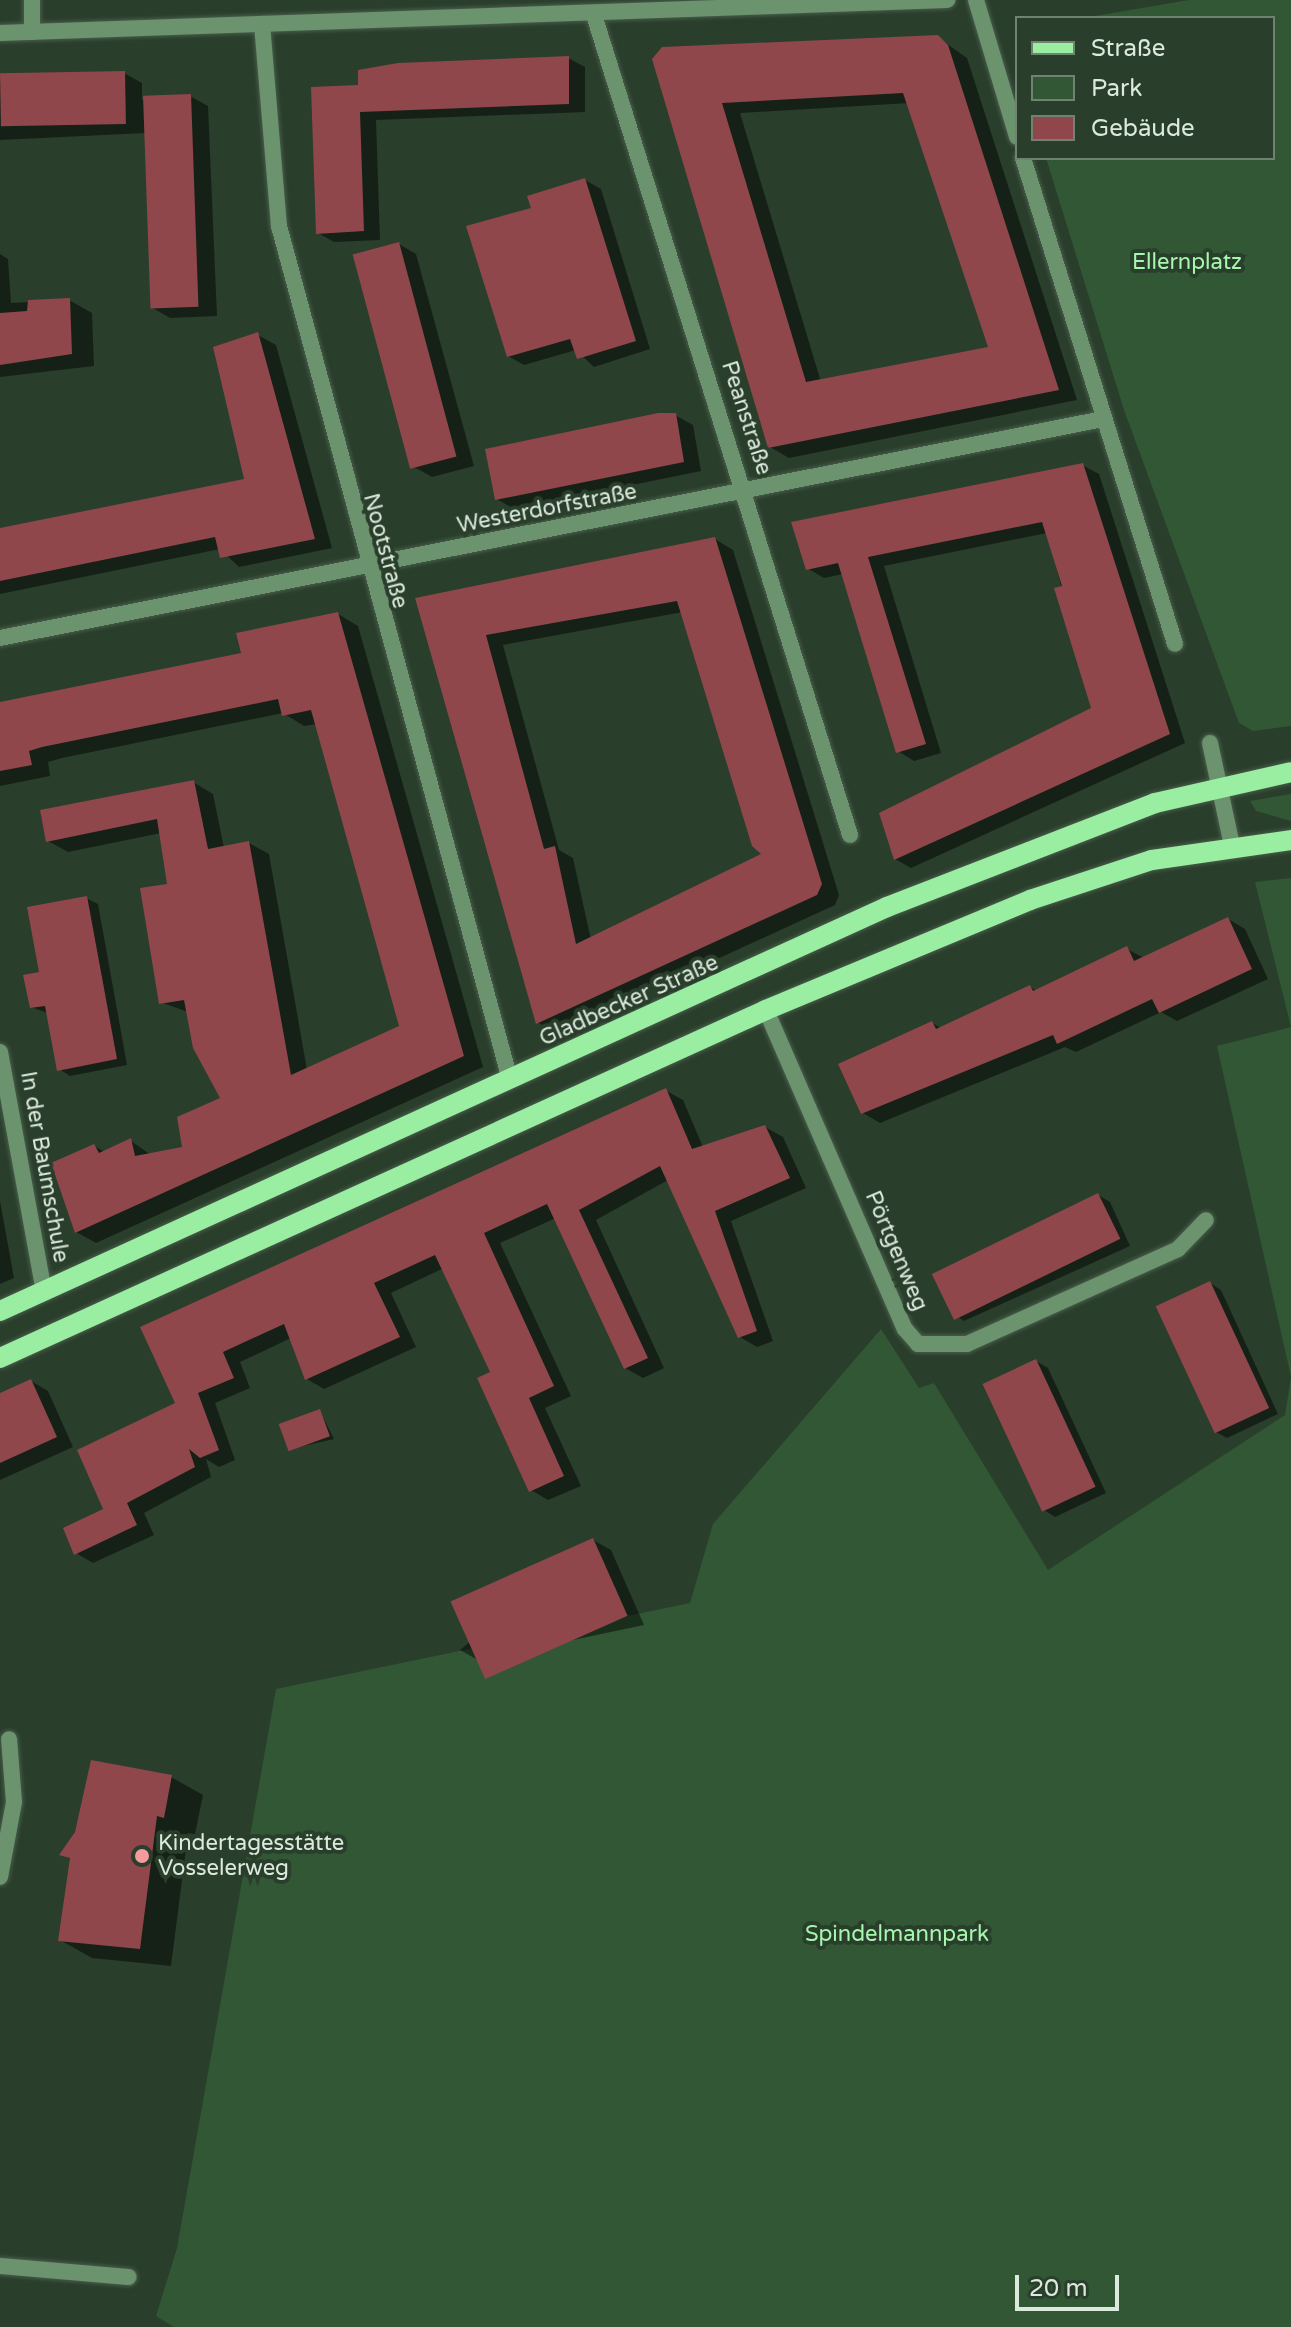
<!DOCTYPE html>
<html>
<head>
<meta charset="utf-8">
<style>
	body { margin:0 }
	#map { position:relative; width:1291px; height:2327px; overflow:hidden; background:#293e2b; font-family:"Varela Round",sans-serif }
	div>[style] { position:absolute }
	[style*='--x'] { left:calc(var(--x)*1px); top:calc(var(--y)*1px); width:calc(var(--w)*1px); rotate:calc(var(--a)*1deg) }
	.green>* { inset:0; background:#315735 }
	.shadow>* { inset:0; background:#0007 }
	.building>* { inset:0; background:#8f474b; transform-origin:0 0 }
	.roads { filter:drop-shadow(0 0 2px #495d4b) drop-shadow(0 0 2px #495d4b) }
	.street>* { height:16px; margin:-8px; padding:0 8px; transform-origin:8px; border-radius:8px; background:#6b936e }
	.primary>* { height:20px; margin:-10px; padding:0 10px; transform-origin:10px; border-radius:10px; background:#99eea1 }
	.dots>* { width:22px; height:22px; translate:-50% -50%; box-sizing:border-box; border:4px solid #293e2b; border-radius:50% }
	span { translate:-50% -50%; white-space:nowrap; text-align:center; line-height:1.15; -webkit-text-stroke:8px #293e2b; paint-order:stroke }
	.park-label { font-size:22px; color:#a6f7ad }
	.street-label { font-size:22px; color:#dce9dd }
	.poi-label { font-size:22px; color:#dce9dd }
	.left { translate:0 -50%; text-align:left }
	.legend { position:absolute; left:1015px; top:16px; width:260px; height:144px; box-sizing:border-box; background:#293e2b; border:2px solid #718272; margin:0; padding:10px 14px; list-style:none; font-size:24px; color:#dce9dd }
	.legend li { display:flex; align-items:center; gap:16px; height:40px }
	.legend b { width:40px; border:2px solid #718272 }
	.scale { position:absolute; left:1015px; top:2275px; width:104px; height:36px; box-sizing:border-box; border:4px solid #dce9dd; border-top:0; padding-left:10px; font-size:24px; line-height:28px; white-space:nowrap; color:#dce9dd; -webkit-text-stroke:6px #293e2b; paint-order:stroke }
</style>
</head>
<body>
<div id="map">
	<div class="green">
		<div style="clip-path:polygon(1189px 0,1291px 0,1291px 726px,1253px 731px,1239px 723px,1124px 410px,1046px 158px,1273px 158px,1273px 18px,1083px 18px)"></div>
		<div style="clip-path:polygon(1291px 794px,1291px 821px,1256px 811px,1250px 801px)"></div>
		<div style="clip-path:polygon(1291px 878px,1291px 2327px,174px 2327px,156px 2316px,177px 2248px,276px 1689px,690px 1603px,713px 1524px,881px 1329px,919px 1388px,934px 1383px,1048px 1570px,1285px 1415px,1291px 1377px,1217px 1046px,1291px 1027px,1255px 882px)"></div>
	</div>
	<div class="shadow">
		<div style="clip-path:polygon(evenodd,937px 37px,967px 58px,1077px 400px,789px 458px,770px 447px,663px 49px,937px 37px,909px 103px,990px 348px,821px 382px,740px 113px,909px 103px)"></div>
		<div style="clip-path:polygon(568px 58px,585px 67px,585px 112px,376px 120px,380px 240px,334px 242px,318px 233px,360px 87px)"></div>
		<div style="clip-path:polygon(124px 73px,142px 83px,142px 100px,190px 96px,208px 106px,217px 316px,170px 318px,153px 308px,146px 133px,0 140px,0 79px)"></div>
		<div style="clip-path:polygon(585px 180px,601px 189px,650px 349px,594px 367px,576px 350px,524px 365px,508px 356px,533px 209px)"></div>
		<div style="clip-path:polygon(399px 244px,416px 254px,474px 466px,432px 477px,414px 467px)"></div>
		<div style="clip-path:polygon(0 254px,8px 259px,11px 303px,69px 300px,92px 313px,94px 366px,0 377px)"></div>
		<div style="clip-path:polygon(258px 335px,276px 345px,332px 548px,239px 567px,220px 549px,0 594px,0 531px,246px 480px)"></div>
		<div style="clip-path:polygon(675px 415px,693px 425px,701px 471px,514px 509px,497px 499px)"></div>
		<div style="clip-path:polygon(1082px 465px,1099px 474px,1185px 743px,911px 868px,895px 859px,1094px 709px,1047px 533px,884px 566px,941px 753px,914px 761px,898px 751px,843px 574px,824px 578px,807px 568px)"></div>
		<div style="clip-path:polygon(evenodd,715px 539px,733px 550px,839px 895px,835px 905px,556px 1033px,537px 1022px,418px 600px,715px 539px,683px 612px,765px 854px,591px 940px,573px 858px,559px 850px,503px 645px,683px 612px)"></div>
		<div style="clip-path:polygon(338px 614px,358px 626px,483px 1067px,96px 1243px,76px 1232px,94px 1146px,105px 1152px,131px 1141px,151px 1155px,185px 1149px,223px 1099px,188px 1012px,160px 1002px,169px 886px,161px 833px,68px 852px,48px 841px,193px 782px,213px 794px,224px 848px,249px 843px,269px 854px,307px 1070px,401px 1027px,317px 724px,304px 726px,283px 713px,62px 758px,48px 762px,50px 776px,0 786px,0 704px,243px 655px)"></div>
		<div style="clip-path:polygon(86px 898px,98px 904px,127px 1065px,70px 1076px,59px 1069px,48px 1013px,31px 1007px,41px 974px)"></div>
		<div style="clip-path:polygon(1228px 919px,1245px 929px,1268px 979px,1177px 1021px,1161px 1012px,1076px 1052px,1065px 1047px,880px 1123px,863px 1113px,932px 1023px,941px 1028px,1030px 987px,1037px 991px,1127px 949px,1144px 958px)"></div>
		<div style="clip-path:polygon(665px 1090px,683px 1100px,703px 1147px,765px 1127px,783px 1137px,806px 1188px,731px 1221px,773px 1341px,757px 1347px,740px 1337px,668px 1180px,596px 1220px,664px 1368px,643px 1378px,625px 1368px,556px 1218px,500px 1243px,571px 1396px,545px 1408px,581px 1486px,548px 1500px,531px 1490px,492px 1373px,444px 1268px,391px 1293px,416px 1347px,324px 1389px,307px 1379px,291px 1338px,240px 1362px,250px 1388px,215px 1403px,235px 1460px,219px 1467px,206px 1459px,211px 1477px,144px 1513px,154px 1535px,93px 1563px,76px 1553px,177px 1403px,143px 1328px)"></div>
		<div style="clip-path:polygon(1098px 1195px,1110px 1202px,1130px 1246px,964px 1321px,953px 1314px)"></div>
		<div style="clip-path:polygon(0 1201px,14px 1278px,0 1284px)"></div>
		<div style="clip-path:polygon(1210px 1283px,1221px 1290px,1278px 1414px,1227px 1438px,1216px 1432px)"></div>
		<div style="clip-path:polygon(1036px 1361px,1048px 1368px,1106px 1493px,1055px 1517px,1044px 1510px)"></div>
		<div style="clip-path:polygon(31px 1381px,48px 1391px,73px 1447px,0 1480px,0 1395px)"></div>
		<div style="clip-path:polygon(320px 1411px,334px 1439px,290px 1449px)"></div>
		<div style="clip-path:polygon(593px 1540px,611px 1550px,644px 1625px,478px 1660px,460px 1650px)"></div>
		<div style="clip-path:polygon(171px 1777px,203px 1795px,195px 1834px,188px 1833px,171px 1966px,92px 1958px,60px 1940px,71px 1859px,62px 1854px)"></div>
	</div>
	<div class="building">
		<div style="clip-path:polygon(evenodd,938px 35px,948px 45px,1059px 390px,768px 448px,652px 59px,662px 47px,938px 35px,903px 93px,988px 347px,806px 382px,722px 103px,903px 93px)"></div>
		<div style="clip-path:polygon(569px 56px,569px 104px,360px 112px,364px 231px,316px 234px,311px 87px,358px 85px,358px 70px,398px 63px)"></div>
		<div style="left:125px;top:71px;width:53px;height:125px;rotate:89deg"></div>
		<div style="left:191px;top:94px;width:213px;height:48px;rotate:88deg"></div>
		<div style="clip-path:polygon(585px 178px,636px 341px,577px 359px,570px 339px,507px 357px,466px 226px,531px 208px,527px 196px)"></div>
		<div style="left:399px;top:242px;width:222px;height:48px;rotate:75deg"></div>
		<div style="clip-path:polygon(70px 298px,72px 354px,0 365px,0 313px,27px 311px,28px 300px)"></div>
		<div style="clip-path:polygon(258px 332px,315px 539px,220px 558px,215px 537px,0 581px,0 528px,244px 479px,213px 347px)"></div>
		<div style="clip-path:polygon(658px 413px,676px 413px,684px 462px,495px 500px,485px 449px)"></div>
		<div style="clip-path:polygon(1083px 463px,1170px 734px,894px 860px,879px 813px,1091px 708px,1054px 588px,1062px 586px,1042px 522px,868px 557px,926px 744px,896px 753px,838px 563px,806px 570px,791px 522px)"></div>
		<div style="clip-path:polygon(evenodd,715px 537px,822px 884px,817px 895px,536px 1024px,415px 598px,715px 537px,677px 601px,752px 846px,761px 854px,576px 944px,555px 846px,544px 849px,486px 635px,677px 601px)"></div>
		<div style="clip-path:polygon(338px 612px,464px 1056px,75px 1233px,51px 1163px,94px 1144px,99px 1153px,131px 1138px,135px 1156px,182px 1147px,177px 1117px,220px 1098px,193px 1048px,184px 1000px,159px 1004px,140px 888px,167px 884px,157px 819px,46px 842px,40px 810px,194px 780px,208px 849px,249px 841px,291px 1075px,399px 1026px,311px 710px,282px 716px,278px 699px,42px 747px,29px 751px,32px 765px,0 771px,0 702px,241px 653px,236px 633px)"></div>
		<div style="clip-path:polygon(87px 896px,117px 1059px,57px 1071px,45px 1006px,30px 1008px,23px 975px,39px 972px,27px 907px)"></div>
		<div style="clip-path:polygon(1228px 917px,1252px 969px,1159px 1013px,1152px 999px,1057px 1044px,1053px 1035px,861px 1114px,838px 1064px,932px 1021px,936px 1029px,1030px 985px,1033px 991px,1127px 946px,1134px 961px)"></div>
		<div style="clip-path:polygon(666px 1088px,692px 1149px,765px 1125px,790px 1178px,715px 1211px,757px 1331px,738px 1338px,660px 1166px,579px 1210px,648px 1358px,624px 1369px,547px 1204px,484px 1233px,554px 1386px,529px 1398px,564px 1476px,529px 1492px,477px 1378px,490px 1372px,435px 1255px,374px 1283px,400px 1337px,305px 1380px,284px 1324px,223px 1352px,234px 1378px,198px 1393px,219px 1450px,200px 1458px,189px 1449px,195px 1467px,127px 1503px,137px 1525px,74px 1555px,63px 1528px,103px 1509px,77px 1450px,175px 1403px,140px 1327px)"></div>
		<div style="left:1098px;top:1193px;width:51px;height:185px;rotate:64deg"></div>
		<div style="left:1210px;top:1281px;width:140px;height:60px;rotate:65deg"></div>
		<div style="left:1036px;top:1359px;width:141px;height:59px;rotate:65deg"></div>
		<div style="clip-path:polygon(31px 1379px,57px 1437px,0 1463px,0 1393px)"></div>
		<div style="left:320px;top:1409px;width:29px;height:44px;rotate:70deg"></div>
		<div style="left:593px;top:1538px;width:85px;height:156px;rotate:66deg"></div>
		<div style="clip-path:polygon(91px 1760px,172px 1775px,164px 1818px,157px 1816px,140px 1949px,58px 1941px,70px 1858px,59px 1855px,75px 1832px)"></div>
	</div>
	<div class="roads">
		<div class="street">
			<div style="--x:976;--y:0;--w:143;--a:73.3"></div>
			<div style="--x:594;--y:15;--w:859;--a:72.66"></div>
			<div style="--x:262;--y:24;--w:203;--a:85.2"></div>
			<div style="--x:279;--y:226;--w:885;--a:74.86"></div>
			<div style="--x:32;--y:32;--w:32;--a:-90"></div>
			<div style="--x:0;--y:33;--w:948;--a:-2"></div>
			<div style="--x:1023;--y:158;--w:509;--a:72.63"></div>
			<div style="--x:0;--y:638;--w:1125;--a:-11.23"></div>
			<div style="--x:1210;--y:743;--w:105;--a:77.9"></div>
			<div style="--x:766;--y:1010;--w:348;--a:66.5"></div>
			<div style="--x:905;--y:1329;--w:20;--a:49"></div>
			<div style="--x:918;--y:1344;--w:49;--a:0"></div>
			<div style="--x:967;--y:1344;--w:231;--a:-24.2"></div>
			<div style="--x:1178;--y:1249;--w:40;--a:-46"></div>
			<div style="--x:0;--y:1052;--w:243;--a:79.6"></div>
			<div style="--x:0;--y:1877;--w:76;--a:-79.4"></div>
			<div style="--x:14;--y:1802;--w:63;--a:-94.5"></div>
			<div style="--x:0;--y:2266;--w:129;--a:4.9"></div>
		</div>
		<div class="primary">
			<div style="--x:0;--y:1311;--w:975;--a:-24.49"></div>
			<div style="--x:887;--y:907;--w:287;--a:-21.2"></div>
			<div style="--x:1155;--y:803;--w:139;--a:-12.8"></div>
			<div style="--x:0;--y:1358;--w:841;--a:-24.43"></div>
			<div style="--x:766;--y:1010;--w:286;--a:-22.6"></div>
			<div style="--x:1030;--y:900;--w:128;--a:-18.2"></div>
			<div style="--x:1152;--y:860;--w:140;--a:-8.2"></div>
		</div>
	</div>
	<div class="dots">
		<div style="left:142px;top:1856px;background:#f59b9e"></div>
	</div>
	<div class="park-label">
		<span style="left:1187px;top:263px">Ellernplatz</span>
		<span style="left:897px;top:1935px">Spindelmannpark</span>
	</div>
	<div class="street-label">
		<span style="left:746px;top:418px;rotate:72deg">Peanstraße</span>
		<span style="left:547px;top:509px;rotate:-11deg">Westerdorfstraße</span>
		<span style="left:385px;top:551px;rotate:75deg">Nootstraße</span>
		<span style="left:629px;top:1001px;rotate:-24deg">Gladbecker Straße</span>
		<span style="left:44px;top:1167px;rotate:80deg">In der Baumschule</span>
		<span style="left:896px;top:1251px;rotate:67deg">Pörtgenweg</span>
	</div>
	<div class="poi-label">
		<span class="left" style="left:158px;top:1856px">Kindertagesstätte<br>Vosselerweg</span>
	</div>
	<ul class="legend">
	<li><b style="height:10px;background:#99eea1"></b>Straße</li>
	<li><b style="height:22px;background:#315735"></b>Park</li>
	<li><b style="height:22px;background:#8f474b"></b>Gebäude</li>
	</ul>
	<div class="scale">20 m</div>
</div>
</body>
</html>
